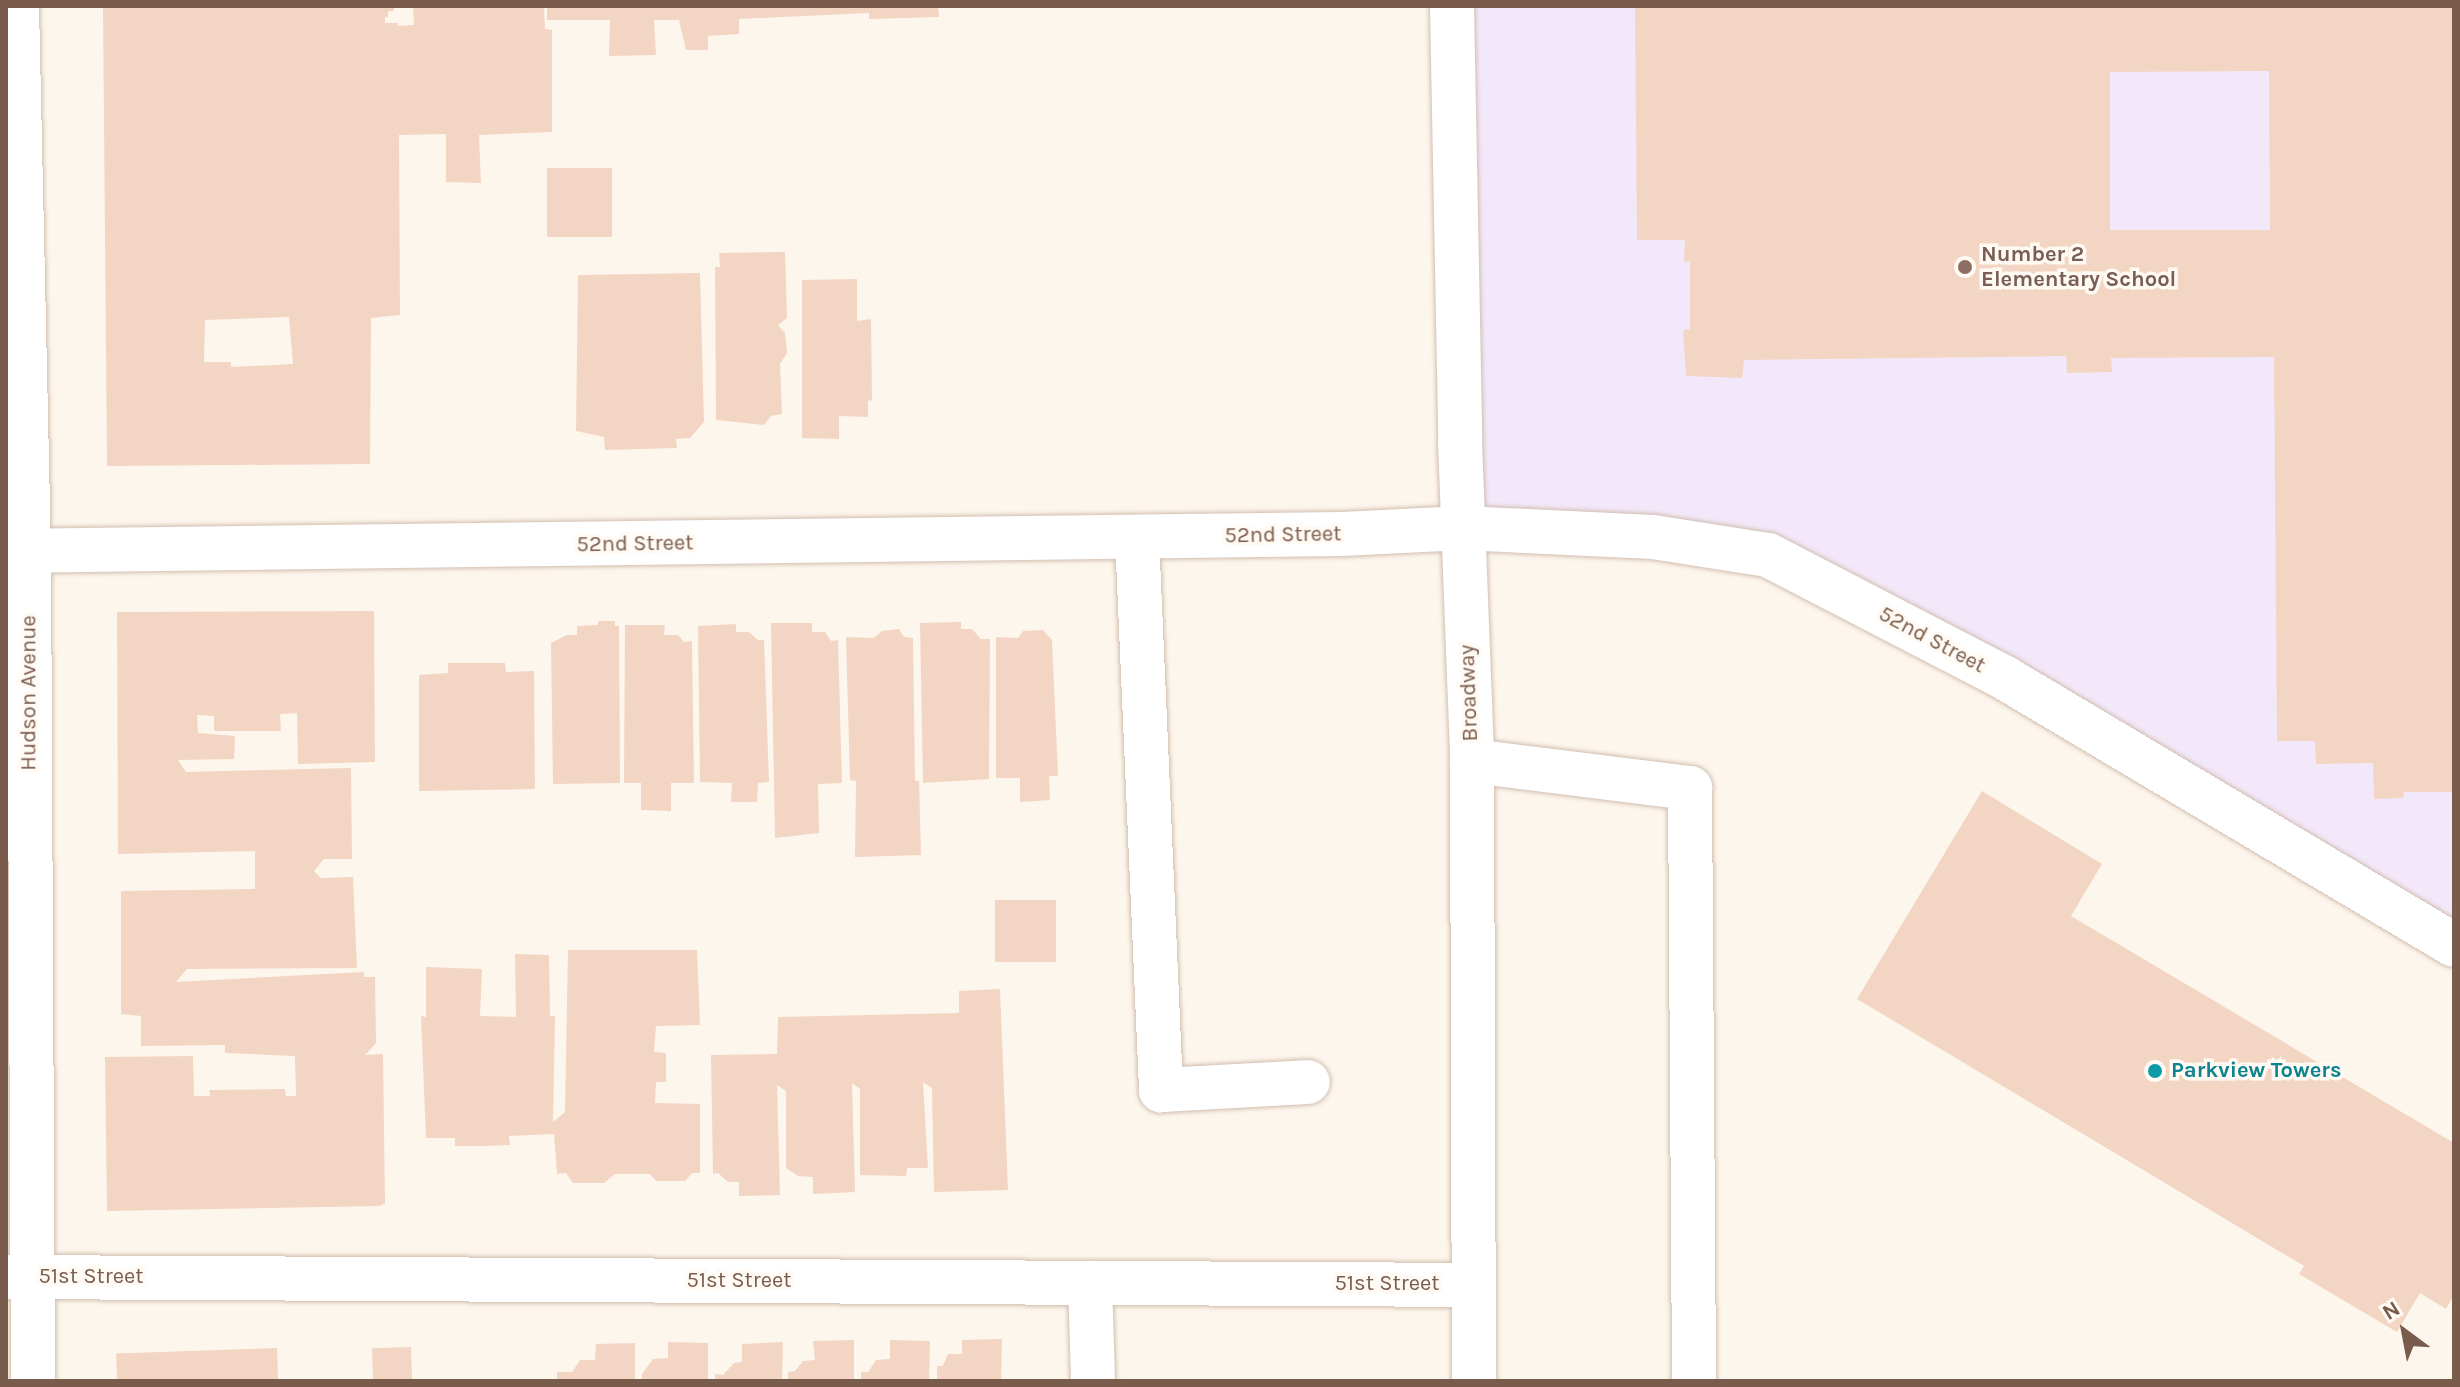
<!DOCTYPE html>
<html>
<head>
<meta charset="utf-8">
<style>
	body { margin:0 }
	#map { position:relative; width:2460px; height:1387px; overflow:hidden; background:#fdf6ec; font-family:Karla,sans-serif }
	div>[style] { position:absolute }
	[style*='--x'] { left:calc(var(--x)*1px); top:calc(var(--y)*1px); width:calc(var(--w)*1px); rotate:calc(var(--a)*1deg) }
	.education>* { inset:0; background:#f3e8fa }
	.building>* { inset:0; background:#f3d5c3; transform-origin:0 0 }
	.roads { filter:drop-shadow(0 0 2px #d1beb0) drop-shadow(0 0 2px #d1beb0) }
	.minor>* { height:44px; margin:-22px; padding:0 22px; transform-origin:22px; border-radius:22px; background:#fff }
	.dots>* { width:22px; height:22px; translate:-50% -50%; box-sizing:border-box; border:4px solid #fffaf3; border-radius:50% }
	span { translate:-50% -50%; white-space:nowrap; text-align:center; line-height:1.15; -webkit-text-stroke:7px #fffaf3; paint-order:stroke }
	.education-label { font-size:22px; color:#785e54; font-weight:700 }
	.left { translate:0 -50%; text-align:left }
	.street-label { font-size:22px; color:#7a5c4d }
	.culture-label { font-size:22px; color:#0d838f; font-weight:700 }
	.frame { position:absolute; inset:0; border:8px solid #7a5c4d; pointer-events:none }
	.north { position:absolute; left:2364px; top:1291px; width:80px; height:80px; -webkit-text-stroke:6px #fffaf3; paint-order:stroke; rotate:328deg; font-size:22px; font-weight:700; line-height:32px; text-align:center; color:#7a5c4d }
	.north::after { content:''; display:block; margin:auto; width:28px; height:36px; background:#7a5c4d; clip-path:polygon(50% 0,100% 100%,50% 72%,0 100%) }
</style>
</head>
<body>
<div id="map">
	<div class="education">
		<div style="clip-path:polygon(1475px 6px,2454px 6px,2454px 941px,1771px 550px,1476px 529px)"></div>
	</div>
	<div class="building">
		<div style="clip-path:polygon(evenodd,103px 6px,394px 6px,394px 11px,388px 11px,388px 17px,385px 17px,385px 23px,398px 23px,398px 26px,414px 25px,413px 6px,544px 6px,545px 29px,552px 30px,552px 132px,479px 135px,481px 183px,446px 182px,446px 134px,399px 135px,400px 315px,371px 318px,370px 464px,107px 466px,103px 6px,289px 317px,293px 364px,231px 367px,231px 362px,204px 362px,205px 320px,289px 317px)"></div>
		<div style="clip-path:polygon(547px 6px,938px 6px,939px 17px,869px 19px,869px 13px,739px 19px,739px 34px,708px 36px,708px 50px,686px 50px,679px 20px,654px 20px,656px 55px,609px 56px,610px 20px,547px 20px)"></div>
		<div style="clip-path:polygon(evenodd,1635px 6px,2454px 6px,2454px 792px,2404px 792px,2403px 798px,2374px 799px,2373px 763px,2316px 764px,2315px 741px,2277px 741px,2274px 357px,2111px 358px,2112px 372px,2067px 373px,2066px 356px,1744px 360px,1742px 378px,1686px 376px,1683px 330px,1690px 329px,1690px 261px,1684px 262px,1685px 240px,1637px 240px,1635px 6px,2269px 71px,2270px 230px,2110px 230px,2110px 72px,2269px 71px)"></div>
		<div style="left:612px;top:168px;width:69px;height:65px;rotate:90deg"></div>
		<div style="clip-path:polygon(785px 252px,787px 318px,778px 325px,785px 333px,787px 353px,780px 364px,782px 414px,771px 416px,764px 425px,716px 420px,715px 267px,720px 267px,719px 253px)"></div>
		<div style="clip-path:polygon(700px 273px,704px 422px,690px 438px,676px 439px,677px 448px,605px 450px,604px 437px,576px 431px,578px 275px)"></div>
		<div style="clip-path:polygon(857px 279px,857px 321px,871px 319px,872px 400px,868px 401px,868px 417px,839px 416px,839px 439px,802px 438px,802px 280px)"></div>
		<div style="clip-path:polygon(374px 611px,375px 762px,298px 764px,297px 713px,280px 714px,281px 731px,214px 731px,214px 716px,197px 715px,198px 733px,235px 736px,234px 759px,178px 760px,186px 772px,351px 768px,352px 859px,324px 859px,314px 871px,321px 878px,353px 877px,357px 968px,187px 969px,176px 982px,364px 972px,364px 977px,375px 977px,376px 1043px,365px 1055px,383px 1054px,385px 1203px,380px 1206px,107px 1211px,105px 1057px,193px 1056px,194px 1096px,210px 1096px,209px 1090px,285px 1089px,286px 1096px,296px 1096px,295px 1056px,225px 1053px,225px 1045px,141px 1046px,141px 1016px,121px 1014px,121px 891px,255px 889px,255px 851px,118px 854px,117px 612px)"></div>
		<div style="clip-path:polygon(598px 621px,615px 621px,615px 626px,619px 626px,620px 783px,553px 784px,551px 643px,567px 635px,577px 635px,577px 626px,598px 625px)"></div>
		<div style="clip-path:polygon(961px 622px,961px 629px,972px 629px,981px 639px,990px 639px,989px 779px,923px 783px,920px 623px)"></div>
		<div style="clip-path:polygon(771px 623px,812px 623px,812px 632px,825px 632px,831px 641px,838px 640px,842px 783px,818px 784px,819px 833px,775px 838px)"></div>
		<div style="clip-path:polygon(736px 624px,736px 632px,749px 632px,758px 640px,764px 640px,769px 782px,758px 783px,757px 802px,731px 802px,732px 783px,700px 782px,698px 626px)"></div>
		<div style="clip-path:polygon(625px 625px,665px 625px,664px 635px,678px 635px,684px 642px,692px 641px,694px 783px,671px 783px,671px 811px,641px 810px,641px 783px,624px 783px)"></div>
		<div style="clip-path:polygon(899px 629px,904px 637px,913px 638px,915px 781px,919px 781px,921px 855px,855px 857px,856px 781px,850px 780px,846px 637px,874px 638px,882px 631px)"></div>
		<div style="clip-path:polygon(1043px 630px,1052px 640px,1058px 776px,1049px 776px,1050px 800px,1020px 802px,1020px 778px,996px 778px,996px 637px,1018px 638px,1023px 631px)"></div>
		<div style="clip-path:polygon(448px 663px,505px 663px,506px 672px,534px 671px,535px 789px,419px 791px,419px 675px,448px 673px)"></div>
		<div style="clip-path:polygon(1982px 791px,2102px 864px,2071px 916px,2454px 1143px,2454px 1295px,2446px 1309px,2420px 1293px,2397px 1332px,2299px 1274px,2304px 1266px,1857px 999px)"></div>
		<div style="left:995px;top:900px;width:61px;height:62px"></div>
		<div style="clip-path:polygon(568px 950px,697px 950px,700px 1025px,656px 1026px,654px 1052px,666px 1053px,666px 1082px,656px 1082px,655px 1103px,700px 1104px,700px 1173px,692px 1173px,685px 1181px,656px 1181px,650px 1174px,615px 1174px,604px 1183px,573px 1183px,566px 1173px,557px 1174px,554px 1134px,509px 1136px,510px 1145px,482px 1146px,455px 1146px,455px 1138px,426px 1138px,421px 1016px,426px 1017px,426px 967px,482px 969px,480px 1016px,516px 1017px,515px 954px,549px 955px,550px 1016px,555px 1016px,553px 1122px,565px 1112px)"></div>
		<div style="clip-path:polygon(1000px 989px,1008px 1190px,934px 1192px,932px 1088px,923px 1082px,928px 1168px,907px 1168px,906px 1176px,860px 1175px,860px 1089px,852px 1083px,855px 1192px,813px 1194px,813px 1177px,798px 1176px,786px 1168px,786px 1091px,777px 1085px,780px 1195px,739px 1196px,739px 1182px,728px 1182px,718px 1173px,713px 1174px,711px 1055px,777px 1054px,778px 1017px,959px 1013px,959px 991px)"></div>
		<div style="clip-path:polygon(1002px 1339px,1001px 1381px,937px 1381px,937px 1366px,943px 1366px,948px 1354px,962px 1354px,962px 1340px)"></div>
		<div style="clip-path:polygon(854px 1340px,854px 1381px,788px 1381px,788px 1372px,795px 1371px,803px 1361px,815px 1360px,813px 1341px)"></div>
		<div style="clip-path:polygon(890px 1340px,930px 1341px,929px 1381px,861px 1381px,861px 1372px,868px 1372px,876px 1360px,890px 1359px)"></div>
		<div style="clip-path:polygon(668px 1342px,708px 1343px,708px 1381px,642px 1381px,642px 1374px,653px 1359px,668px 1358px)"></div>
		<div style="clip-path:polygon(783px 1342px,782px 1381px,715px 1381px,715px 1374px,723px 1375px,734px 1363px,742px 1362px,742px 1344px)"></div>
		<div style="clip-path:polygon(635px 1343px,635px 1381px,557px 1381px,557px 1372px,572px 1372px,580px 1360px,595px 1360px,596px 1344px)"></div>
		<div style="left:411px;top:1347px;width:34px;height:39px;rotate:88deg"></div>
		<div style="left:277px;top:1348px;width:33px;height:161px;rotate:88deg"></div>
	</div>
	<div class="roads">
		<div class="minor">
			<div style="--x:17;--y:6;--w:545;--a:88.74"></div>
			<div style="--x:29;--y:551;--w:830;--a:89.72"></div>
			<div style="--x:1452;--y:6;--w:436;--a:88.9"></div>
			<div style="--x:1460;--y:442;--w:319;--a:87.8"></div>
			<div style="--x:1472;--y:761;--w:620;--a:89.82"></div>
			<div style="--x:1137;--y:537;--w:554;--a:87.51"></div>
			<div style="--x:1161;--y:1090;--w:147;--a:-3.1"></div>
			<div style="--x:6;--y:551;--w:1336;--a:-0.73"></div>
			<div style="--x:1342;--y:534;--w:121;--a:-2.8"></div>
			<div style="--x:1463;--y:528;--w:190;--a:2.7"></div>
			<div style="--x:1653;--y:537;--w:116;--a:8.9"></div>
			<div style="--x:1768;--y:555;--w:267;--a:27.4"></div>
			<div style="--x:2005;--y:678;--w:522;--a:30.74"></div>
			<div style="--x:1472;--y:761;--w:220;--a:7.1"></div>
			<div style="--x:1690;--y:788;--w:593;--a:89.61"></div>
			<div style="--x:6;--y:1277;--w:1467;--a:0.31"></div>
			<div style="--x:1090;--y:1283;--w:98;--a:88.2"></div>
		</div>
	</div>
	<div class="dots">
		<div style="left:1965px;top:267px;background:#8d6e63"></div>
		<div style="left:2155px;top:1071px;background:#0f9aa8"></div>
	</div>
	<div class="education-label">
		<span class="left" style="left:1981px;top:267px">Number 2<br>Elementary School</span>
	</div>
	<div class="street-label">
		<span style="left:1283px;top:535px;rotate:-1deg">52nd Street</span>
		<span style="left:635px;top:544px;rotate:-1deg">52nd Street</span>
		<span style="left:1932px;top:640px;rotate:28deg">52nd Street</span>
		<span style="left:29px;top:693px;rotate:-90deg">Hudson Avenue</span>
		<span style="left:1469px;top:693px;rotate:-92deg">Broadway</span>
		<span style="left:91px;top:1277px">51st Street</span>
		<span style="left:739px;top:1281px">51st Street</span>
		<span style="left:1387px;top:1284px">51st Street</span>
	</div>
	<div class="culture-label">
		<span class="left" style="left:2171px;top:1071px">Parkview Towers</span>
	</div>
	<div class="frame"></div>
	<div class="north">N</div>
</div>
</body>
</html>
